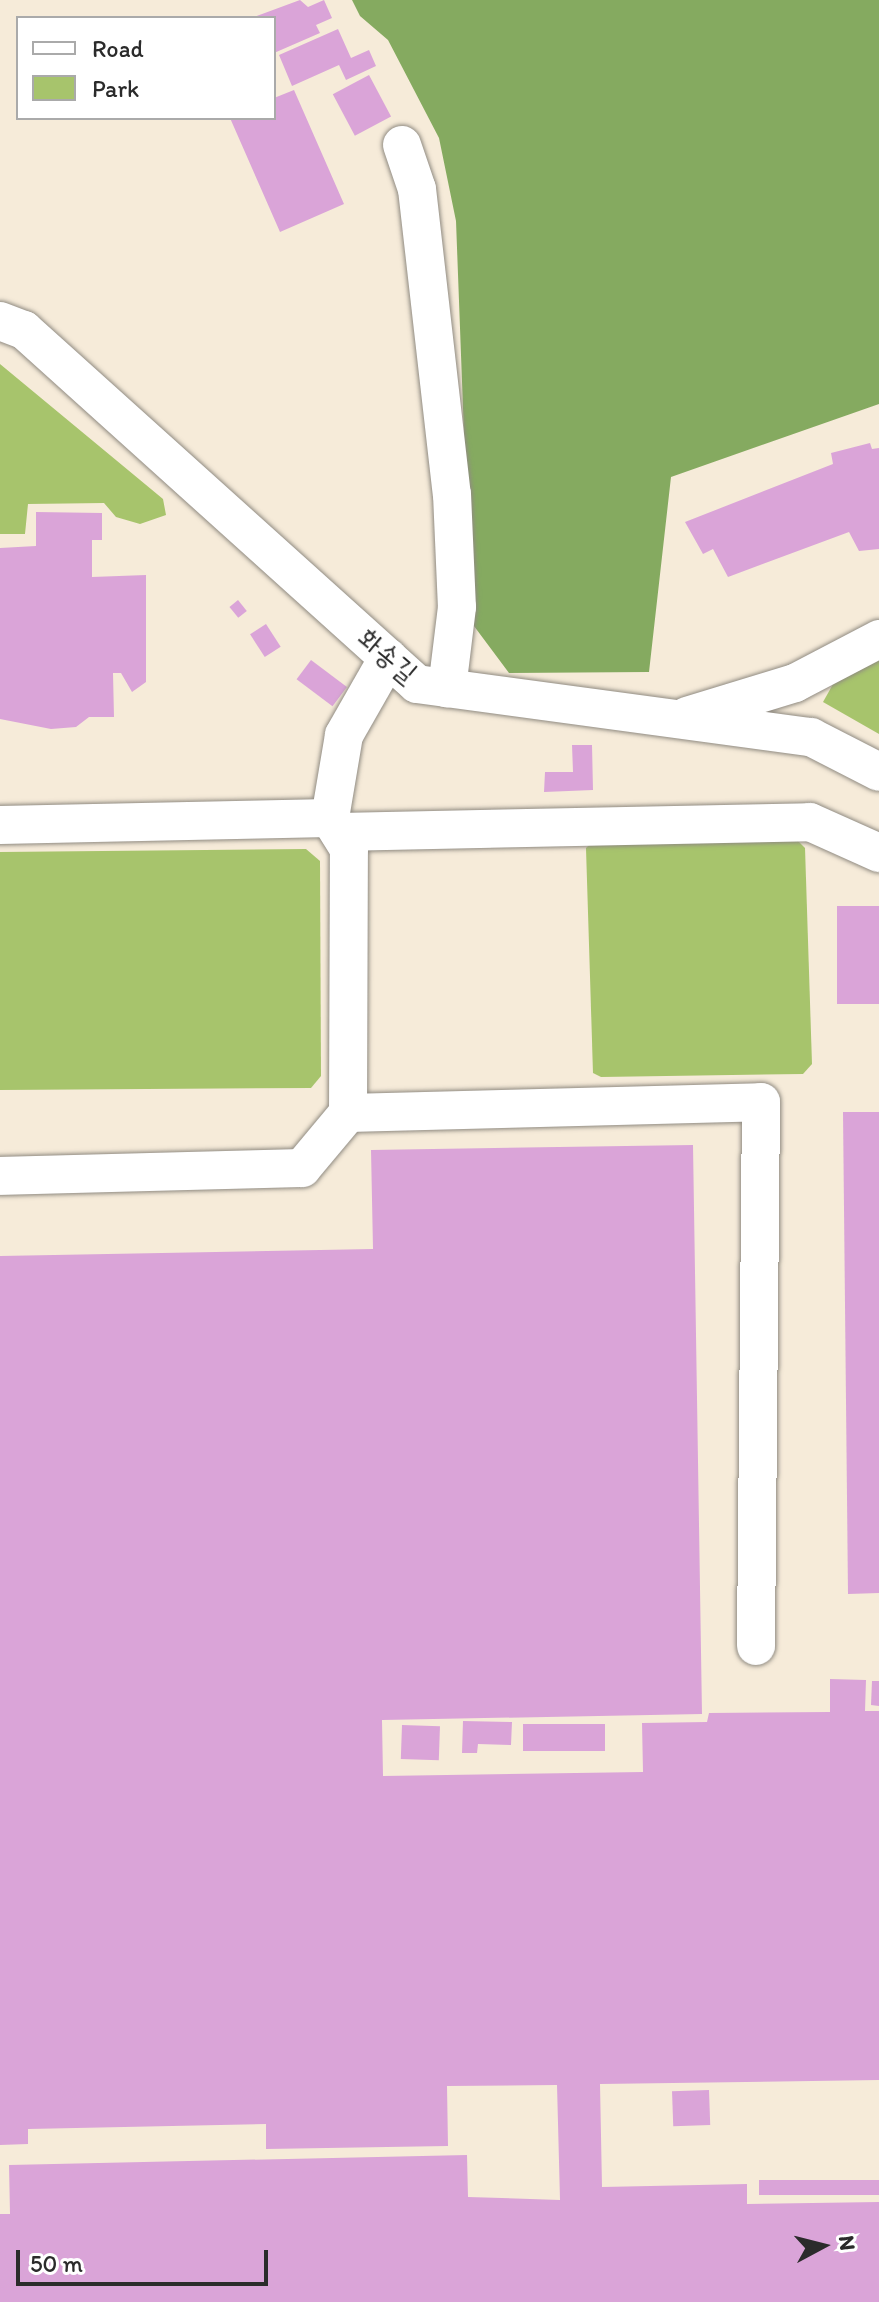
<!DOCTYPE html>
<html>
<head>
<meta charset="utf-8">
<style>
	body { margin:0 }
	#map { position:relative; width:879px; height:2302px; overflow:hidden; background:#f6ebd9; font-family:Itim,"Poor Story",sans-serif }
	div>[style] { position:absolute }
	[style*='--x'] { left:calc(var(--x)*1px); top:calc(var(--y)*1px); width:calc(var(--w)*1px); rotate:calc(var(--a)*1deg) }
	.green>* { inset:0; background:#a7c46c }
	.forest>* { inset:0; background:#85aa60 }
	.building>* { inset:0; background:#daa4d8; transform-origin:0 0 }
	.roads { filter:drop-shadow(0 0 2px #908b82) drop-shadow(0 0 2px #908b82) }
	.minor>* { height:38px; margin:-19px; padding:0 19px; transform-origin:19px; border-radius:19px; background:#fff }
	span { translate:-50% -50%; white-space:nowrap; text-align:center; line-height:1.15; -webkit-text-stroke:7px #fff; paint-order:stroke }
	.street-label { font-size:28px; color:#2b2b2b }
	.legend { position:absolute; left:16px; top:16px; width:260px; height:104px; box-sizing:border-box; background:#fff; border:2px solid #aaa; margin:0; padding:10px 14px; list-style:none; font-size:24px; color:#2b2b2b }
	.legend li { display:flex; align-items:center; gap:16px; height:40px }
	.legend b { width:40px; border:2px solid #aaa }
	.north { position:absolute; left:783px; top:2206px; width:80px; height:80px; -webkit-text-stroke:6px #fff; paint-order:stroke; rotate:83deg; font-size:22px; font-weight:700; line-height:32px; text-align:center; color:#2b2b2b }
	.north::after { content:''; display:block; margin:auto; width:28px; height:36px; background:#2b2b2b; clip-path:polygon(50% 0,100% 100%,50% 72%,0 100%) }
	.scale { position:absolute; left:16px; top:2250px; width:252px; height:36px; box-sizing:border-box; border:4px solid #2b2b2b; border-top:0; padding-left:10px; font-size:24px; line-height:28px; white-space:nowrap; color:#2b2b2b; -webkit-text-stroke:6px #fff; paint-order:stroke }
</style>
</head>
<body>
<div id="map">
	<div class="green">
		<div style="clip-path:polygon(0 364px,163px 499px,166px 515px,140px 524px,116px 517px,104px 503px,28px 504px,25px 534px,0 534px)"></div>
		<div style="clip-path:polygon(879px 656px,879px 734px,823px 702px,837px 677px)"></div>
		<div style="clip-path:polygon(599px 836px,795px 838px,805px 848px,812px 1064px,803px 1074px,601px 1077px,593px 1073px,586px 848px)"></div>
		<div style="clip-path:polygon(306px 849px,320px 861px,321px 1076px,311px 1088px,0 1090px,0 852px)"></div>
	</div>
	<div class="forest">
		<div style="clip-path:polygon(352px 0,879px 0,879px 404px,671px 477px,649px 672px,509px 673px,471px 622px,456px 221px,439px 138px,388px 40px,360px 16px)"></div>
	</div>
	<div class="building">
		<div style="clip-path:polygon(300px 0,308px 7px,324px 0,332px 18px,316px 25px,320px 33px,274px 53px,274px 18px,251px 18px)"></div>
		<div style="clip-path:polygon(338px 29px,351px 58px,369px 50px,376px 66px,346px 80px,339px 65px,292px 86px,279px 55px)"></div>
		<div style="left:369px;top:75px;width:47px;height:41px;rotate:62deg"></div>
		<div style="clip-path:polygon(294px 90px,344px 204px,280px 232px,230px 118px,274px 118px,274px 98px)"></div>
		<div style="clip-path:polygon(870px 443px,872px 449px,879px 448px,879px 549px,859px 551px,849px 532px,728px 577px,713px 549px,703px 554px,685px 522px,833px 464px,831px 453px)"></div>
		<div style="clip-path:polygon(36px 512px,102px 513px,102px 540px,92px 540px,92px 577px,146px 575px,146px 682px,132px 692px,121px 673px,113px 673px,114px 717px,89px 717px,76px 727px,51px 729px,0 719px,0 548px,36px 546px)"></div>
		<div style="left:238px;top:600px;width:14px;height:11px;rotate:51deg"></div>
		<div style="left:266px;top:624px;width:27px;height:19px;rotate:57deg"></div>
		<div style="left:311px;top:660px;width:45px;height:24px;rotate:37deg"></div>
		<div style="clip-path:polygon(572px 745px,592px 745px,593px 790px,544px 792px,545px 772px,573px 772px)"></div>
		<div style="left:879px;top:906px;width:98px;height:42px;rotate:90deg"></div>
		<div style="clip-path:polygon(843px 1112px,879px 1112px,879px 1593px,848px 1594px)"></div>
		<div style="clip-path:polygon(693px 1145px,702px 1714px,382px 1720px,383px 1776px,643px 1772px,642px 1723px,707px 1722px,709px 1713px,830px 1712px,830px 1679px,866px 1680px,865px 1711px,879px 1711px,879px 2080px,600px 2084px,602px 2187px,747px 2184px,747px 2204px,879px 2202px,879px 2302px,0 2302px,0 2214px,10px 2214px,9px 2165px,467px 2155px,468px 2197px,560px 2200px,557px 2085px,447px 2086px,448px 2146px,266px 2149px,266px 2124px,28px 2129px,28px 2144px,0 2145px,0 1256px,373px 1249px,371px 1150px)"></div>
		<div style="clip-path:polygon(872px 1681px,879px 1681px,879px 1706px,871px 1705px)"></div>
		<div style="clip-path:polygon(463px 1721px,512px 1722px,511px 1745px,478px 1744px,477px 1753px,462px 1753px)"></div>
		<div style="left:605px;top:1724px;width:27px;height:82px;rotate:90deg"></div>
		<div style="left:402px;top:1725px;width:38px;height:34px;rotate:2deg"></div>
		<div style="left:709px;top:2090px;width:35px;height:37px;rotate:88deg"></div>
		<div style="left:879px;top:2180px;width:15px;height:120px;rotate:90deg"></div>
	</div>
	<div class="roads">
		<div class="minor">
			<div style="--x:402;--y:145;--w:46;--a:71.2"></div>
			<div style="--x:417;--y:189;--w:307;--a:83.5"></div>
			<div style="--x:452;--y:494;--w:113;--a:87.5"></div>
			<div style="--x:457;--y:607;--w:82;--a:97"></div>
			<div style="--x:0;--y:321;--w:26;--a:21"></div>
			<div style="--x:24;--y:330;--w:529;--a:42.01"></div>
			<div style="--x:417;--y:684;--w:398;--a:7.7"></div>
			<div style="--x:811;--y:737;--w:76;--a:27.2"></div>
			<div style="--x:687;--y:716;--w:113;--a:-17"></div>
			<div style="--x:795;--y:683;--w:95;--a:-27.6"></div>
			<div style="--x:0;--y:825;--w:330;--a:-1.2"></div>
			<div style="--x:339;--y:832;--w:471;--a:-1.2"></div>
			<div style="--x:810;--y:822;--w:76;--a:24.2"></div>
			<div style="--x:348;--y:1113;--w:264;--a:-89.8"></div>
			<div style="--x:349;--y:849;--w:36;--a:-122"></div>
			<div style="--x:330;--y:818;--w:84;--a:-80.4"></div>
			<div style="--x:344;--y:735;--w:89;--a:-60.3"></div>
			<div style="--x:0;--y:1176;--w:302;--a:-1.5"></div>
			<div style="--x:302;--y:1168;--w:72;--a:-50.1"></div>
			<div style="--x:348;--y:1113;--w:413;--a:-1.5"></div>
			<div style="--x:761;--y:1102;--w:544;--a:90.53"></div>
		</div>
	</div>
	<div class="street-label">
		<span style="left:388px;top:655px;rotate:40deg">화송길</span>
	</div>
	<ul class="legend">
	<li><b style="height:10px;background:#fff"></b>Road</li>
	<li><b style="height:22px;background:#a7c46c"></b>Park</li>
	</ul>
	<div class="north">N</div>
	<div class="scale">50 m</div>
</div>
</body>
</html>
